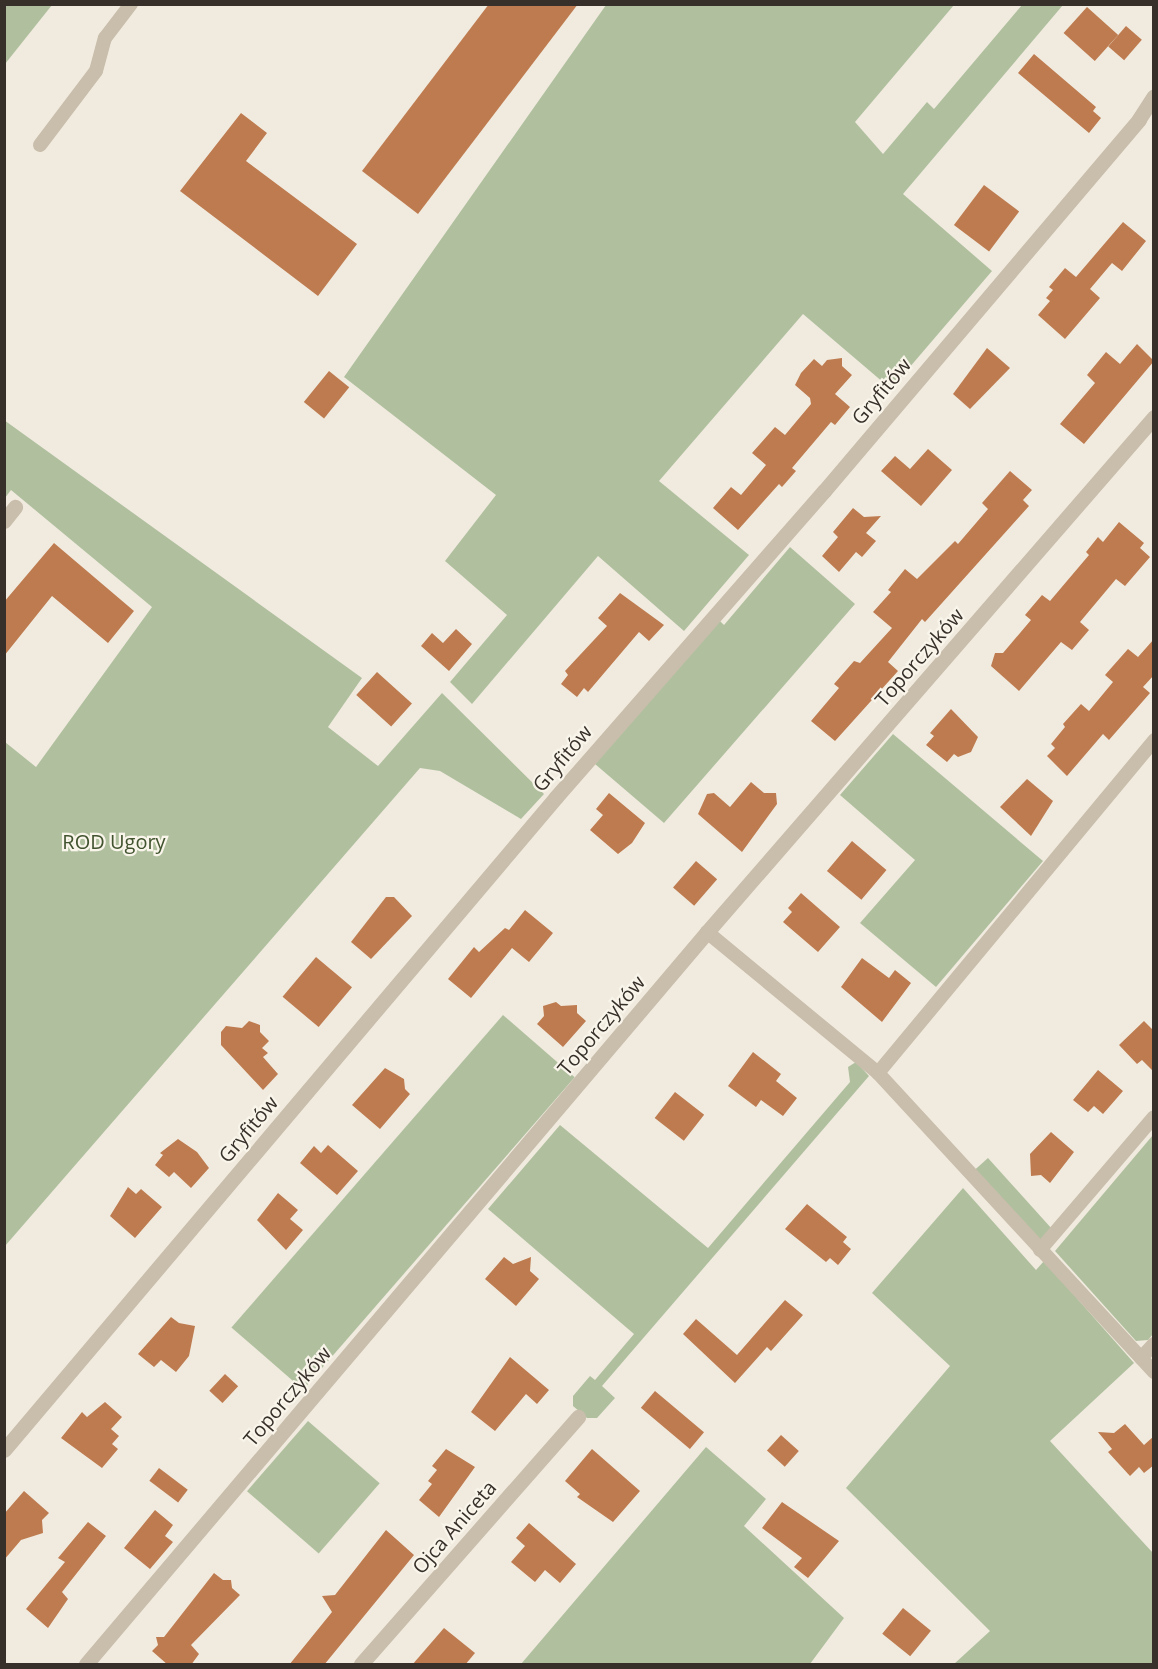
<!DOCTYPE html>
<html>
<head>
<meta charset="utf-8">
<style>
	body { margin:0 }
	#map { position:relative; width:1158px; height:1669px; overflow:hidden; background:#f1ebdf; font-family:"Open Sans",sans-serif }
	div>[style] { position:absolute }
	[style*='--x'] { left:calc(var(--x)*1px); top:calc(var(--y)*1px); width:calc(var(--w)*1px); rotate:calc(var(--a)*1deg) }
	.green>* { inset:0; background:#b0c09f; transform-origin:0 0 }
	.building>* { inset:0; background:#be7b4f; transform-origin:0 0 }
	.lane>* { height:14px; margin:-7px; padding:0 7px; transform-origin:7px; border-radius:7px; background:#c9bdab }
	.street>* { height:15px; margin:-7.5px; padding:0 7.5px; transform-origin:7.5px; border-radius:7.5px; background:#c9bdab }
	span { translate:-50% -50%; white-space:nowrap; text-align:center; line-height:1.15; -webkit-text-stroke:4.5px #f9f5eb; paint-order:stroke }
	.street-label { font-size:20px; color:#37302a }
	.park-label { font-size:20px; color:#41542f }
	.frame { position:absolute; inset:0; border:6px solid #37302a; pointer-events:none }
</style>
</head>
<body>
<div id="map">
	<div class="green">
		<div style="clip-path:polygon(5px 4px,52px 5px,5px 64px,4px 5px)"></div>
		<div style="clip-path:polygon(606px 5px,954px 5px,855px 122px,883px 154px,927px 102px,934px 109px,1022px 5px,1063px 5px,903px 194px,992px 271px,891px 389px,803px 314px,659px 481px,749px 555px,684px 631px,598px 556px,472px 704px,450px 682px,507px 615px,445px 561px,496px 495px,344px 377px)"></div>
		<div style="clip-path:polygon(4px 420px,362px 678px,328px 727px,378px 766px,442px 693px,544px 794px,521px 819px,440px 771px,420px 768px,5px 1246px,5px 742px,36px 767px,152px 607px,11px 490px,5px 498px)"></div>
		<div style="clip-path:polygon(790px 547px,855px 604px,664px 823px,595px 764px,718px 619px,724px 625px)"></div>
		<div style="clip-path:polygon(893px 734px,1043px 861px,936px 987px,860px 923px,915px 860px,840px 795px)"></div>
		<div style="left:503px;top:1015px;width:95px;height:414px;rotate:41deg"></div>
		<div style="clip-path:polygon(856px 1062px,869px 1076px,602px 1386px,615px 1398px,597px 1418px,587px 1418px,573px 1406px,573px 1396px,590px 1376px,595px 1380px,634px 1334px,488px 1209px,560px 1125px,708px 1248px,850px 1082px,848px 1067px)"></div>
		<div style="clip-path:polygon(1153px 1135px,1153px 1334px,1148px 1340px,1136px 1341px,1055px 1251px)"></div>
		<div style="left:988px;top:1158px;width:96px;height:18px;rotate:48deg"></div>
		<div style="clip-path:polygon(963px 1188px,1036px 1270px,1044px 1261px,1134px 1363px,1050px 1441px,1153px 1553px,1153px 1664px,954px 1664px,990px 1631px,846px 1488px,950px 1366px,872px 1293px)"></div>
		<div style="left:308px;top:1421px;width:95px;height:93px;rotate:41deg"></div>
		<div style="clip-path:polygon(706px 1447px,766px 1499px,744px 1526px,844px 1618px,810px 1664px,521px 1664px)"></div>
	</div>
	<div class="building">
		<div style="clip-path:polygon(489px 4px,578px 4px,418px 214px,362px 171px)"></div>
		<div style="left:1087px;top:7px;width:42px;height:35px;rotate:42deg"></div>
		<div style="left:1126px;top:26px;width:21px;height:27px;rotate:41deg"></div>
		<div style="clip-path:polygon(1034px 54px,1096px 107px,1093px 111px,1101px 118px,1089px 133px,1018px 73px)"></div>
		<div style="clip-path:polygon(241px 113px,267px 133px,246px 161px,357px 244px,318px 296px,180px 191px)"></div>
		<div style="left:984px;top:185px;width:44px;height:50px;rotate:37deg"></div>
		<div style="clip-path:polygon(1123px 222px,1146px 241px,1122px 271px,1112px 263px,1090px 289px,1100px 298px,1065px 339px,1038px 315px,1050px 301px,1046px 298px,1053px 290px,1049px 287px,1065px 268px,1076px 277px)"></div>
		<div style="clip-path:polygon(1137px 344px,1154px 361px,1084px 444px,1060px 424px,1095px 383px,1087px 375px,1106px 352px,1120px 364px)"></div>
		<div style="clip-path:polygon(987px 348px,1010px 368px,970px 409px,953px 394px)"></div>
		<div style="clip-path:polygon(842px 358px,842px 366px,852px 375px,835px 394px,850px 407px,835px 425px,831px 422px,792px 468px,796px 471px,782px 487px,779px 484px,738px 530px,713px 508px,731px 487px,741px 495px,766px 465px,752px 453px,775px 427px,785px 435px,811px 404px,810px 398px,795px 385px,801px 373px,814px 359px,822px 366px,827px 360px)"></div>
		<div style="left:329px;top:371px;width:26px;height:40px;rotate:39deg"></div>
		<div style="clip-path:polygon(928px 449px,952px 470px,921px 506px,881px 471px,895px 456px,910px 469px)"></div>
		<div style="clip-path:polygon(1010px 471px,1032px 490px,1023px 500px,1029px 506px,925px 622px,922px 619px,888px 662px,898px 671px,835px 741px,811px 721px,839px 688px,834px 684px,854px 661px,860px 663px,892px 628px,873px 612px,891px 592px,888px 590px,905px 569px,917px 579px,955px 541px,958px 544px,988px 509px,982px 503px)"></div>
		<div style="clip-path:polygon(853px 508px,864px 517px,881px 516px,866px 533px,876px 541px,862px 557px,856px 552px,839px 572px,822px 556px,838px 537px,833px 532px)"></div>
		<div style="clip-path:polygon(1119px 522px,1144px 543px,1140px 548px,1150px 557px,1125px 586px,1116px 579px,1080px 622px,1089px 630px,1072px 650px,1061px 642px,1019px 691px,991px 666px,995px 653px,1003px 653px,1031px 620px,1025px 615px,1042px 595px,1050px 601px,1089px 555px,1086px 552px,1098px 537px,1103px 542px)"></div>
		<div style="clip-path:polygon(54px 543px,134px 611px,108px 643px,52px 596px,4px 656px,4px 602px)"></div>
		<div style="clip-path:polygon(620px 593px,664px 625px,649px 641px,639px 632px,588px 692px,584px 688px,577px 697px,561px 684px,568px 675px,565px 671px,607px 626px,598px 618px)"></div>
		<div style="clip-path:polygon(456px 629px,472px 644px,449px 671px,421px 646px,432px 633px,443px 643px)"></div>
		<div style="clip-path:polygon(1154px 639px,1154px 675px,1143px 687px,1150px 693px,1109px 740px,1103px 734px,1067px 776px,1047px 756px,1055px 748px,1051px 744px,1065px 727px,1063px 724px,1081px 704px,1089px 711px,1113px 682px,1105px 675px,1128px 649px,1138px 657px)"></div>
		<div style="left:377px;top:672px;width:47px;height:31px;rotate:42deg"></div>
		<div style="clip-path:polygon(951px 709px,978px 737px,971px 752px,958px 757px,954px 754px,947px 762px,926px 745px,934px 736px,930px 733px)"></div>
		<div style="clip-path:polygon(1027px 779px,1053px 801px,1031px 836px,1000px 807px)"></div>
		<div style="clip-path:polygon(751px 782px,764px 793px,776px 793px,777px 804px,742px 852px,698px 814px,707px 794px,714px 793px,730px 807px)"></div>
		<div style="clip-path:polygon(609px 793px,645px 823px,632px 843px,618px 854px,590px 830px,603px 815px,596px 809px)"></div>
		<div style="left:852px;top:841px;width:45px;height:39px;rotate:40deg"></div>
		<div style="left:696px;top:861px;width:28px;height:35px;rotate:41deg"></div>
		<div style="clip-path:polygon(801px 893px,840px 927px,818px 952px,783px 922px,792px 912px,788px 908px)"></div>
		<div style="clip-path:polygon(386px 897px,394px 897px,412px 916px,371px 959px,351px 942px)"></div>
		<div style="clip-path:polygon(525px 910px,553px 933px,529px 962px,512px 948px,471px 998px,448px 979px,474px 947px,479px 952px,505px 928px,509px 930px)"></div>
		<div style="left:316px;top:957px;width:47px;height:52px;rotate:40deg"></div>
		<div style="clip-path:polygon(862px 958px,889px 978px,895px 970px,911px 983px,882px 1022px,841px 987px)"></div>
		<div style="clip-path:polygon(556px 1002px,561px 1006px,577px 1005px,577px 1013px,586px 1021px,563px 1047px,537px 1024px,544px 1016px,543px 1006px)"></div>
		<div style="clip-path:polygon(249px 1021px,260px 1025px,260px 1032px,269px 1041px,262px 1048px,268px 1053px,263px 1057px,278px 1074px,263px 1090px,221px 1045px,221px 1032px,226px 1026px,242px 1028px)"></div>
		<div style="clip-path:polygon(1144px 1021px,1154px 1031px,1154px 1072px,1142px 1060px,1137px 1064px,1119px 1045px)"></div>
		<div style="clip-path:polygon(753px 1052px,781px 1074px,776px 1081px,797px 1098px,783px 1116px,761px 1100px,756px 1107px,728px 1086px)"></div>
		<div style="clip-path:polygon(385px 1068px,404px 1079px,405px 1089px,410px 1094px,380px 1129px,352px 1105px)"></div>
		<div style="clip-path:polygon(1098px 1070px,1123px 1091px,1103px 1114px,1094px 1106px,1088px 1112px,1073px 1100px)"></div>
		<div style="left:675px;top:1092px;width:37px;height:33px;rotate:38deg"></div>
		<div style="clip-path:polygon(1051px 1132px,1074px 1152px,1050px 1183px,1041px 1175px,1031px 1176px,1030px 1154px)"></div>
		<div style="clip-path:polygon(178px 1139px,197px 1152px,209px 1168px,191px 1188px,174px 1172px,169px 1177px,155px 1165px,163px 1155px,160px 1153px)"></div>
		<div style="clip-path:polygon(328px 1145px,358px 1171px,337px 1195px,300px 1163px,314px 1146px,321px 1153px)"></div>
		<div style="clip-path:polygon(128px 1187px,136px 1194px,141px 1189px,162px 1207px,135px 1238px,110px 1216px)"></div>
		<div style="clip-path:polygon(278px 1193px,298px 1210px,290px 1219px,303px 1230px,286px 1250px,257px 1220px)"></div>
		<div style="clip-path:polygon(807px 1204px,847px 1237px,843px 1242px,851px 1249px,838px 1265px,830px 1258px,826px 1262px,785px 1229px)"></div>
		<div style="clip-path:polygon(504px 1257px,513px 1264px,531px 1257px,530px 1271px,539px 1279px,516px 1306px,485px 1279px)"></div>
		<div style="clip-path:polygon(785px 1300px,803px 1315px,771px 1351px,767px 1347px,735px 1383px,683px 1334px,696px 1319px,737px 1355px)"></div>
		<div style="clip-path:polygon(171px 1317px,179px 1323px,195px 1326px,189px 1356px,176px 1372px,161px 1360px,154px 1367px,138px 1354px)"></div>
		<div style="clip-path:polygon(510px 1357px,549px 1390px,537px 1404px,526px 1394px,495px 1431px,471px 1412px)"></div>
		<div style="left:225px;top:1374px;width:18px;height:23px;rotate:43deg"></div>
		<div style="left:655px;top:1391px;width:64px;height:22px;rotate:40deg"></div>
		<div style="clip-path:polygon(105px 1402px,122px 1417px,111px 1429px,119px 1436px,112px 1444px,118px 1449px,102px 1468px,61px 1438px,82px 1412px,87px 1417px)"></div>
		<div style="clip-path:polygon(1125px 1424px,1144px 1445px,1154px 1436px,1154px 1465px,1144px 1473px,1139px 1467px,1130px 1476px,1108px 1452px,1112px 1449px,1098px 1432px,1114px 1433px)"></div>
		<div style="left:781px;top:1435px;width:24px;height:21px;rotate:42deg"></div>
		<div style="clip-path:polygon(446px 1449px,475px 1467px,439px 1517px,419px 1500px,432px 1484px,428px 1481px,437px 1470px,432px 1466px)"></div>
		<div style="clip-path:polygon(592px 1449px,640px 1491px,613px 1522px,577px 1497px,580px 1494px,565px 1481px)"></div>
		<div style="left:159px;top:1468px;width:36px;height:16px;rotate:37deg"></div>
		<div style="clip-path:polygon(24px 1491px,49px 1513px,42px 1520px,43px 1533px,21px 1540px,4px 1560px,4px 1514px)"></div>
		<div style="clip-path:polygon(782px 1502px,839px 1541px,808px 1578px,794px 1567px,802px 1558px,762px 1528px)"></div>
		<div style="clip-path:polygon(155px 1510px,173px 1525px,165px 1536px,173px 1542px,150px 1569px,124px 1548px)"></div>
		<div style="clip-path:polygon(88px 1522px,106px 1536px,62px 1592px,68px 1599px,48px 1628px,26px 1609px,65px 1562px,58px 1558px)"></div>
		<div style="clip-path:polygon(529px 1523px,576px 1564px,560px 1583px,545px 1570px,535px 1582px,511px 1562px,525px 1546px,516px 1538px)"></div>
		<div style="clip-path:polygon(386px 1530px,414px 1555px,324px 1665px,289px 1665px,332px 1612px,322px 1596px,335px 1595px)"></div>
		<div style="clip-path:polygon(214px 1573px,223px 1580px,231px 1580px,232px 1588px,240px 1595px,191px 1645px,199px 1654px,191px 1665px,168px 1665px,152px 1651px,158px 1645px,156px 1637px,164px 1637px)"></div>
		<div style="left:903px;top:1608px;width:36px;height:33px;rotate:39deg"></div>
		<div style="clip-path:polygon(444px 1628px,475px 1653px,465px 1665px,412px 1665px)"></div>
	</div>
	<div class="lane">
		<div style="--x:40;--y:145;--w:93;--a:-52.9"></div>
		<div style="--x:96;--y:71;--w:34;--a:-75"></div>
		<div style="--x:105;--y:38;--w:43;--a:-52.6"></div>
		<div style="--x:707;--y:932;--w:222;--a:39.5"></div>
		<div style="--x:878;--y:1073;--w:407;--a:47.3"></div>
		<div style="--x:878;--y:1073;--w:433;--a:-50.3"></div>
		<div style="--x:1040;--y:1250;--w:175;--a:-49.4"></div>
		<div style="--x:1141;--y:1358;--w:19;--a:-47"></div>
	</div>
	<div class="street">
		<div style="--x:4;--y:521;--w:18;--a:-52"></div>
		<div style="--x:4;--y:1450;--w:855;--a:-49.79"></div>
		<div style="--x:556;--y:797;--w:407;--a:-48.8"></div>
		<div style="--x:824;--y:491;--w:487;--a:-49.7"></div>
		<div style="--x:1139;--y:119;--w:27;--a:-57"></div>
		<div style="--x:86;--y:1664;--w:960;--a:-49.69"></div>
		<div style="--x:707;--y:932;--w:682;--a:-49.04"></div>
		<div style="--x:361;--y:1664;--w:329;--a:-48.7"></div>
	</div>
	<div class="street-label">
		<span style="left:881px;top:391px;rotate:-50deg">Gryfitów</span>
		<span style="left:919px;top:657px;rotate:-49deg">Toporczyków</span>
		<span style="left:562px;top:758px;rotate:-50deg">Gryfitów</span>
		<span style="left:601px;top:1025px;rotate:-50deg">Toporczyków</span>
		<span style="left:248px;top:1129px;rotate:-50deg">Gryfitów</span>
		<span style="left:287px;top:1396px;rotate:-50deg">Toporczyków</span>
		<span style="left:454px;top:1527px;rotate:-49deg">Ojca Aniceta</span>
	</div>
	<div class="park-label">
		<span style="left:114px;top:841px">ROD Ugory</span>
	</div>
	<div class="frame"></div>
</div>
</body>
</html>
